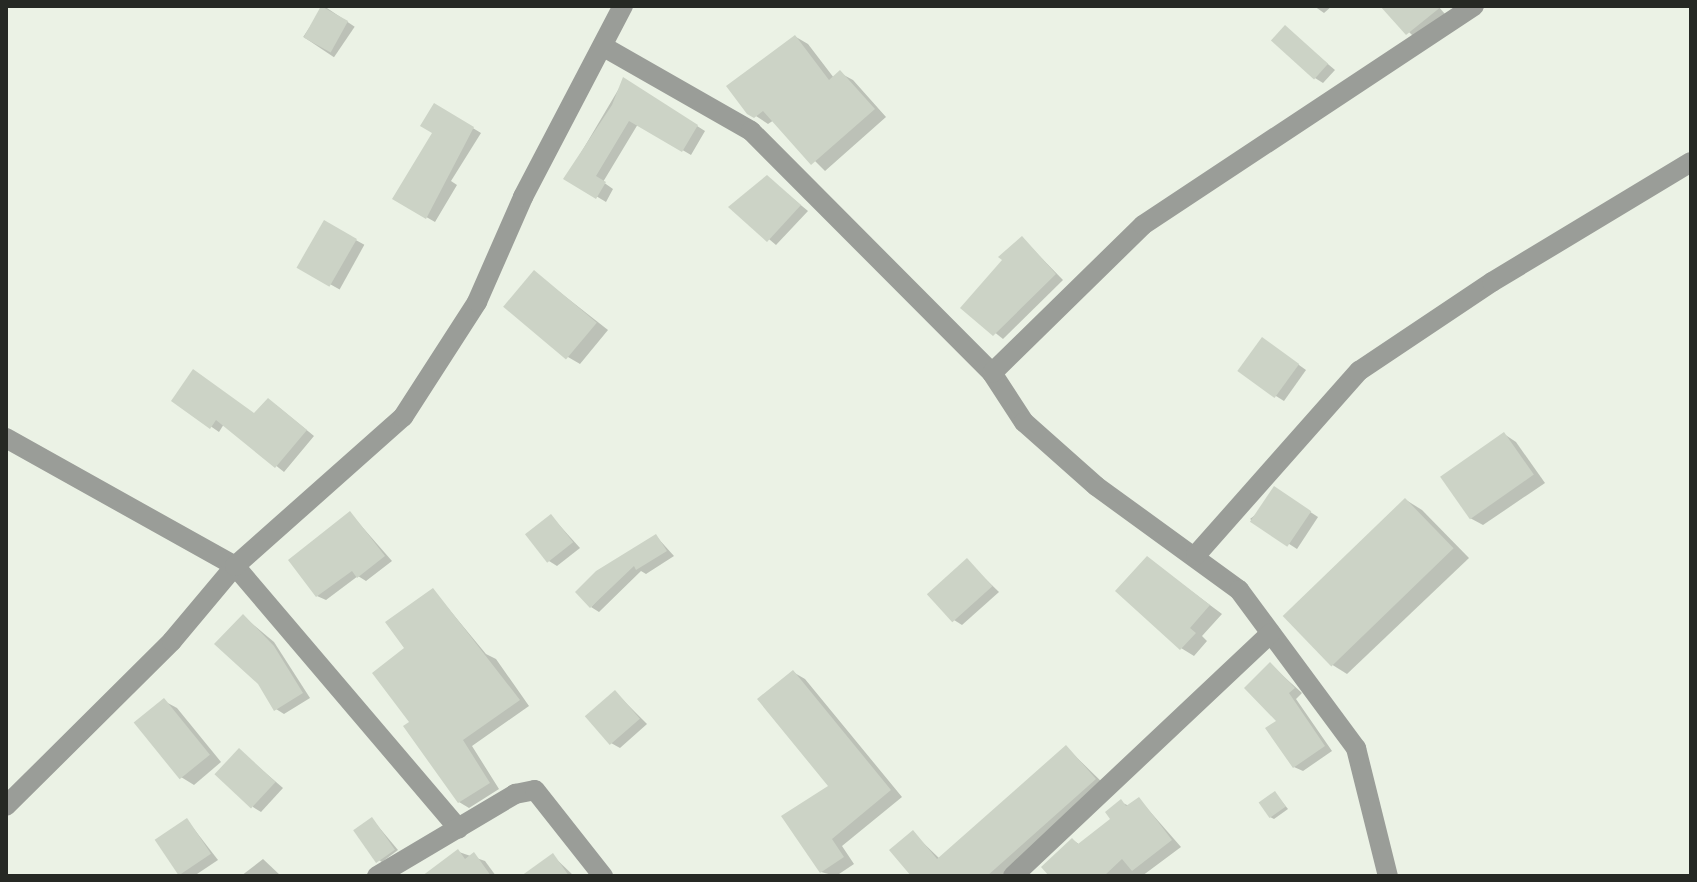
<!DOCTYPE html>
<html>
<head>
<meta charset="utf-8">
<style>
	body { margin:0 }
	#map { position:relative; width:1697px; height:882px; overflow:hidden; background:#ebf2e5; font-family:"Space Grotesk",sans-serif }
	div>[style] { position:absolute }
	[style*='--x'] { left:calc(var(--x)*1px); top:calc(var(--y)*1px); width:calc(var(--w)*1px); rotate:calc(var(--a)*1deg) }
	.shadow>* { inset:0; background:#0003; transform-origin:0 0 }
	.building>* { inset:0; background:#ccd3c6; transform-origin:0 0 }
	.street>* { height:20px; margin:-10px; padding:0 10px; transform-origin:10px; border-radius:10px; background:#9a9d98 }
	span { translate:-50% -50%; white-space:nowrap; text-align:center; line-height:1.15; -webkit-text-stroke:6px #f9fff4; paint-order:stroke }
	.frame { position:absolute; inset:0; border:8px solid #262924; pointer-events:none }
</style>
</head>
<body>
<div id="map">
	<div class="shadow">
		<div style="left:324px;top:6px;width:37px;height:37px;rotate:34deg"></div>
		<div style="clip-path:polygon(1314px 6px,1332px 6px,1324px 13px)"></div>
		<div style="clip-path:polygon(1383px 6px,1438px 6px,1445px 14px,1415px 38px)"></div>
		<div style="clip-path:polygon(1285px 28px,1335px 70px,1323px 83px,1315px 78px)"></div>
		<div style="clip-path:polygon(796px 37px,808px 44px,834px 78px,840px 73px,853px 80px,886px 117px,825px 171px,774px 120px,768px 124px,756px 116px)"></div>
		<div style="clip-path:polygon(624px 80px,705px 131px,691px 155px,638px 124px,603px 182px,613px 189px,606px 202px,566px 178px)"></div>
		<div style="clip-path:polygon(435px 105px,481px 133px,451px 181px,457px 185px,435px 222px,395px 199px,435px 132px)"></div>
		<div style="clip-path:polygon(768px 178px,808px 211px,776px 245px,731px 207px)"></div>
		<div style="left:325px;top:223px;width:45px;height:51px;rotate:29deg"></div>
		<div style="clip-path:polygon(1022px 238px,1063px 280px,1003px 339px,963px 307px)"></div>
		<div style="clip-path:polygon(534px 272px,608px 330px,580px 364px,568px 357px)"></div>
		<div style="clip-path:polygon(1271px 345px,1306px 370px,1284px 401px,1276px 396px)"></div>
		<div style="clip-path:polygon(174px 401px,255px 415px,276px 405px,314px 436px,284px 472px,224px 424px,219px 432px)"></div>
		<div style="clip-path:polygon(1504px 434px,1516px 442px,1545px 483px,1483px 525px,1470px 518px)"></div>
		<div style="clip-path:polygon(1283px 494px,1318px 517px,1297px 549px,1250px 519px)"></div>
		<div style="clip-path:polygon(1406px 500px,1422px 510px,1469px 558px,1347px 674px,1331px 664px)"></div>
		<div style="clip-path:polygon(350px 513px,392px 561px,366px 581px,358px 576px,326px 600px,317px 596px)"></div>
		<div style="clip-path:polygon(551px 516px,580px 548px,557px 566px,549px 561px)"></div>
		<div style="clip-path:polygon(656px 536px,674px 556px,646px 574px,641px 571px,599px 612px,591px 607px)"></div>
		<div style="clip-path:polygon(1147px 558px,1222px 614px,1202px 636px,1207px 641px,1194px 656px,1181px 648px)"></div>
		<div style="clip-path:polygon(967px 561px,999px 592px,962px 625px,954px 620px)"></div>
		<div style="clip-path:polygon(433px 590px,486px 654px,496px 659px,529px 706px,472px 746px,499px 789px,469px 808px,459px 802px,412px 722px,407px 648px)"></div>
		<div style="clip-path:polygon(243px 616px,274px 642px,310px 698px,284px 714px,276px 709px)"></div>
		<div style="clip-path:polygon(1271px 665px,1302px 693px,1296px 699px,1332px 751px,1303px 771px,1294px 767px,1279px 721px)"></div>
		<div style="clip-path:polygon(793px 672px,805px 679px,902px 797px,842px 846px,854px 864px,836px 876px,821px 872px,831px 786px)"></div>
		<div style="clip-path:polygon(616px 693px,647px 724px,620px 748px,611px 743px)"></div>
		<div style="clip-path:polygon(164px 701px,177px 708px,221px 762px,194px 785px,181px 777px)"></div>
		<div style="clip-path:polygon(1066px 747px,1106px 786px,1004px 876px,914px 876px,913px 833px,940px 859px)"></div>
		<div style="clip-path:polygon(240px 751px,283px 788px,261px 812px,253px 807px)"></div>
		<div style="clip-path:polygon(1275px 793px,1288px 809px,1274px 819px,1270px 817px)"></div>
		<div style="clip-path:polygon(1139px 799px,1181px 847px,1142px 876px,1052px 876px,1073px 840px,1080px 845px,1113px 819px,1121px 802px,1129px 806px)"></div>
		<div style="clip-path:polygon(372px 819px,398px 850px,382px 862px,374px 857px)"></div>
		<div style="clip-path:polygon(187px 820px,218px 860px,194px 876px,180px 875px)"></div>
		<div style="clip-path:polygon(459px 852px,485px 861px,496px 876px,443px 876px)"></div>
		<div style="clip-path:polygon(553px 856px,574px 876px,524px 876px)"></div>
		<div style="clip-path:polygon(263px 859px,281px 876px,241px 876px)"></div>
	</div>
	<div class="building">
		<div style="left:321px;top:6px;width:31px;height:36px;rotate:29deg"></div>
		<div style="clip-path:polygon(1380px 6px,1442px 6px,1406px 35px)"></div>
		<div style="left:1285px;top:25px;width:58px;height:21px;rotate:42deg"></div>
		<div style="clip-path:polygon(795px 35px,829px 80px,840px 70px,875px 109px,811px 165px,763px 111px,754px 118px,747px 114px,726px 86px)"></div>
		<div style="clip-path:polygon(623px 77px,698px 125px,682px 152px,629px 121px,596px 176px,606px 182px,596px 199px,563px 179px,612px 105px)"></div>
		<div style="clip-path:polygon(434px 103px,474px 127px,426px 219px,392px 199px,432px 133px,420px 126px)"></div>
		<div style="clip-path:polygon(767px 175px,801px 205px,767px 242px,728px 207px)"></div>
		<div style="left:324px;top:220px;width:38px;height:55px;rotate:30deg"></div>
		<div style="clip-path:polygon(1022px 236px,1056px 274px,993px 336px,960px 308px,1002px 260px,998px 257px)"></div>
		<div style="left:534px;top:270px;width:82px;height:48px;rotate:40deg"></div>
		<div style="left:1262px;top:337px;width:46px;height:42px;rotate:36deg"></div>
		<div style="clip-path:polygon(193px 369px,254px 413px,268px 398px,307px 430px,275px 468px,216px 420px,210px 429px,171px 401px)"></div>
		<div style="left:1504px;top:432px;width:52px;height:78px;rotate:55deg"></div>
		<div style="left:1274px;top:486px;width:45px;height:43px;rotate:34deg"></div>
		<div style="left:1405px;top:498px;width:70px;height:170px;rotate:46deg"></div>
		<div style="clip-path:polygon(350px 511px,385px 556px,357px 578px,352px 571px,316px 597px,288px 560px)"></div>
		<div style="left:551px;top:514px;width:36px;height:33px;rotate:52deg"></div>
		<div style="clip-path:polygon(656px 534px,667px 551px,636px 570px,634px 566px,590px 608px,575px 592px,596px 571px)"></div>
		<div style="clip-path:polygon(1147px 556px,1210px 605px,1190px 628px,1196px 633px,1180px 650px,1115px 591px)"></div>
		<div style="left:967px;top:558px;width:38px;height:54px;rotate:48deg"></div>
		<div style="clip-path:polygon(433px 588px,520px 700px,463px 740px,490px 783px,458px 803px,403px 726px,409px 722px,372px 673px,404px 648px,385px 622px)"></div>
		<div style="clip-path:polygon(243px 614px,274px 646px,303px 693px,274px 711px,258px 684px,214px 644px)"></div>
		<div style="clip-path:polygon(1270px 662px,1295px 688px,1289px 693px,1325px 746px,1293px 768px,1265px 728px,1276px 721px,1244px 688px)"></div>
		<div style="clip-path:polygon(793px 670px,891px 790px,832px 839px,844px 857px,820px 873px,781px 816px,828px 786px,757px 699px)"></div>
		<div style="left:615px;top:690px;width:38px;height:40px;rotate:49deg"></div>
		<div style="left:164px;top:698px;width:73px;height:39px;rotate:51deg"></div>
		<div style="clip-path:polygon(1066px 745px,1096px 779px,987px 876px,911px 876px,889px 850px,913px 830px,937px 859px)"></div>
		<div style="left:239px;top:748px;width:50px;height:36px;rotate:43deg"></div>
		<div style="left:1275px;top:791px;width:19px;height:20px;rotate:55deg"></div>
		<div style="clip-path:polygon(1139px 797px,1172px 840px,1132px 871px,1122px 859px,1104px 876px,1049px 876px,1041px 867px,1072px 838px,1078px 844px,1110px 819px,1105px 812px,1121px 799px,1126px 806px)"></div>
		<div style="left:372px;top:817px;width:40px;height:23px;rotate:55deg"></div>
		<div style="left:187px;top:818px;width:43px;height:39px;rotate:56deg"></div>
		<div style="clip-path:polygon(458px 849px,465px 859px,474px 852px,491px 876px,422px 876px)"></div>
		<div style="clip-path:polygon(553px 853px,569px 876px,521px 876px)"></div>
	</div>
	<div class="street">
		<div style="--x:604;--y:47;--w:169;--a:29.7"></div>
		<div style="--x:751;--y:131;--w:342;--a:45.1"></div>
		<div style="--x:992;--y:373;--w:59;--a:56.9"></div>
		<div style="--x:1024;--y:422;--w:96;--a:41.6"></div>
		<div style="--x:1096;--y:486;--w:177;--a:36"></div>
		<div style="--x:1239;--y:590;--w:197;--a:53.5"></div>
		<div style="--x:1356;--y:748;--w:132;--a:76"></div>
		<div style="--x:992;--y:373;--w:211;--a:-44.4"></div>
		<div style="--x:1143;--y:225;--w:397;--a:-33.5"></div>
		<div style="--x:6;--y:438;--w:262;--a:29.2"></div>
		<div style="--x:235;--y:566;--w:345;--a:49.6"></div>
		<div style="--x:1196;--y:555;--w:246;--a:-48.5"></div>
		<div style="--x:1359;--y:371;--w:160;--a:-33.8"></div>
		<div style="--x:1492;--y:282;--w:232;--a:-31.1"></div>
		<div style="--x:6;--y:806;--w:234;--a:-44.8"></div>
		<div style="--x:172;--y:641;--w:98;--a:-50"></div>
		<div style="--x:235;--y:566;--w:225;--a:-41.6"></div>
		<div style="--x:403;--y:417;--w:137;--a:-57.2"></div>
		<div style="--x:477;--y:302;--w:115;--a:-66.3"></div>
		<div style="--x:523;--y:197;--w:216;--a:-62.4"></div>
		<div style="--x:377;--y:876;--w:161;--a:-30.7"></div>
		<div style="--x:515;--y:794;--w:20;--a:-11"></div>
		<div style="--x:535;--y:790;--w:110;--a:51.7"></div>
		<div style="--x:1013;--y:876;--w:354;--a:-43.3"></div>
	</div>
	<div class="frame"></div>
</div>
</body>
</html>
